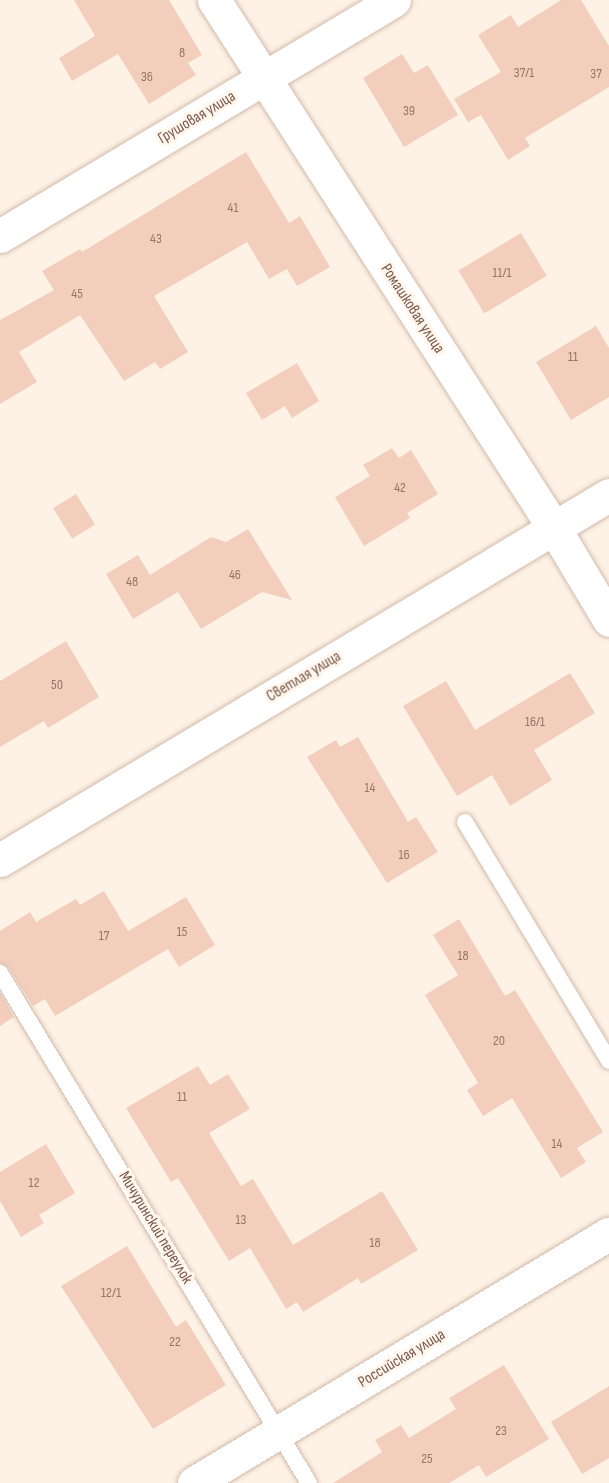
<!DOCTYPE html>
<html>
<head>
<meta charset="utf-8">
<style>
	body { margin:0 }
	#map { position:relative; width:609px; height:1483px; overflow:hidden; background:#fdf2e5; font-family:"Sofia Sans Condensed",sans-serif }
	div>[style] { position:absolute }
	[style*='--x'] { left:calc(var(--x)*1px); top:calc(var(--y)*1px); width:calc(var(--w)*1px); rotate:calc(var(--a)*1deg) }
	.building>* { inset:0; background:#f4cebc; transform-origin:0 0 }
	.roads { filter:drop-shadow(0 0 2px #d2bbad) drop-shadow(0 0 2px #d2bbad) }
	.lane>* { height:16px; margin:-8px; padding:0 8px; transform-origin:8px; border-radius:8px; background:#fff }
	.street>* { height:33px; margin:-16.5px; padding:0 16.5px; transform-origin:16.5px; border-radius:16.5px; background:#fff }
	span { translate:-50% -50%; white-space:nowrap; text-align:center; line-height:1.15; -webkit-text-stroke:6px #fff6ed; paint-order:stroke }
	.number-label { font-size:14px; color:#977466 }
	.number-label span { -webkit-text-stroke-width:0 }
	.street-label { font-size:16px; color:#785649 }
</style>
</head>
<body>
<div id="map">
	<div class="building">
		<div style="clip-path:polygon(74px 0,169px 0,202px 55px,188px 63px,196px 75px,149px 104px,118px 54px,72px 81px,59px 58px,95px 36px)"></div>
		<div style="clip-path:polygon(561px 0,581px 0,609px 46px,609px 87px,525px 138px,530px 146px,508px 160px,481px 115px,468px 122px,454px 99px,501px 72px,478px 35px,511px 15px,518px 27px)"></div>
		<div style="clip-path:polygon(402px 54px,414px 73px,428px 65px,458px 115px,404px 147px,363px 78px)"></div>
		<div style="clip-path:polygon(246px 152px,289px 223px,300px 216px,330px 267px,297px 286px,287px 269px,269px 279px,247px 242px,154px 296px,188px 352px,160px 369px,155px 362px,124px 381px,80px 315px,19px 352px,37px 382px,0 404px,0 320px,54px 290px,42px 271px,80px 249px,82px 252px)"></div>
		<div style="left:521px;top:233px;width:50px;height:73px;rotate:59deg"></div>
		<div style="clip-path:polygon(596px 326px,609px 348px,609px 397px,571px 420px,536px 362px)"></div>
		<div style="clip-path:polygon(297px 363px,319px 401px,292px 418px,285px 406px,262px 420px,246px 393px)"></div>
		<div style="clip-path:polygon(392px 448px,399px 458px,411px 450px,438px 494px,407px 513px,410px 518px,364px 546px,335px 497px,370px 476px,363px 465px)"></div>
		<div style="left:76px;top:494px;width:36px;height:27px;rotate:58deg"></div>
		<div style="clip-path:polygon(248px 529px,292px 600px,262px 592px,201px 629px,178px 592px,133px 619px,106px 574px,138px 555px,150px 575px,211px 537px,226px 542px)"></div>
		<div style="clip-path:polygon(66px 641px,99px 697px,48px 728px,44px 721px,0 747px,0 681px)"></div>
		<div style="clip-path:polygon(570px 673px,595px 713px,534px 750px,552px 780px,510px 806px,492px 775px,457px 796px,403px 706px,446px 681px,475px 730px)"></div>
		<div style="clip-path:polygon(358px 737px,408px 822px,416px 817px,438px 852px,387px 883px,307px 757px,336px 740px,340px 747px)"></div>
		<div style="clip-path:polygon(104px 891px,128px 931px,186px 897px,215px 945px,179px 967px,168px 949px,55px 1016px,45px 999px,33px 1006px,9px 968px,0 963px,0 931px,30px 912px,36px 922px,76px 899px,80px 905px)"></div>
		<div style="clip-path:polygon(459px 919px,505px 996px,515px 990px,603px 1132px,577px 1148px,586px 1162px,561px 1178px,512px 1098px,483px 1116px,467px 1090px,478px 1083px,425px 995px,458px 975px,433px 935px)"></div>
		<div style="clip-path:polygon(0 993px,14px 1017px,0 1026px)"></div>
		<div style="clip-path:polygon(198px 1066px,210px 1085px,228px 1074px,250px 1109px,209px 1133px,241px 1186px,253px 1179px,293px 1245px,382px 1191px,418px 1250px,361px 1284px,358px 1278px,303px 1312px,297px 1302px,286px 1309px,250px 1248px,229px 1261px,178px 1178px,171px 1182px,126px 1108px)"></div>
		<div style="clip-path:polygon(46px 1144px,75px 1193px,39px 1215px,44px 1223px,21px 1237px,0 1201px,0 1172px)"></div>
		<div style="clip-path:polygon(127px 1246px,176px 1327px,186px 1320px,226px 1385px,153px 1429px,61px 1286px)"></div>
		<div style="clip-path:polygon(504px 1365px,549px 1439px,486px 1477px,479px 1465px,449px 1483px,333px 1483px,382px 1452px,375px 1440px,401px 1425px,409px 1438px,456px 1409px,449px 1398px)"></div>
		<div style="clip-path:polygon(609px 1386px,609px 1458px,582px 1474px,551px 1422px)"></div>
	</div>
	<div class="roads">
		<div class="lane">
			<div style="--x:465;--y:822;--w:279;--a:58.9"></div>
			<div style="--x:0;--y:973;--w:596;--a:58.79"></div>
		</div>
		<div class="street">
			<div style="--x:214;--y:0;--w:628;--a:57.22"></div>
			<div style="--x:554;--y:528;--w:107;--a:59.1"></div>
			<div style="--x:0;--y:236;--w:459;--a:-30.9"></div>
			<div style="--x:0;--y:860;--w:710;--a:-30.94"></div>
			<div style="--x:194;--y:1483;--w:484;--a:-31"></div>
		</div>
	</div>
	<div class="number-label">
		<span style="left:182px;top:53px">8</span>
		<span style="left:524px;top:73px">37/1</span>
		<span style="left:596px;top:74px">37</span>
		<span style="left:147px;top:77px">36</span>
		<span style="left:409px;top:111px">39</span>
		<span style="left:233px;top:208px">41</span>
		<span style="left:156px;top:239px">43</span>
		<span style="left:502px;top:273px">11/1</span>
		<span style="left:77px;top:294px">45</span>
		<span style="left:573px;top:357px">11</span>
		<span style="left:400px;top:488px">42</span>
		<span style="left:235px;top:575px">46</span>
		<span style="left:132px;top:582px">48</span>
		<span style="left:57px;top:685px">50</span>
		<span style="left:535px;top:722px">16/1</span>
		<span style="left:370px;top:788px">14</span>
		<span style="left:404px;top:855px">16</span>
		<span style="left:182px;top:932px">15</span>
		<span style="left:104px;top:936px">17</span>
		<span style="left:463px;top:956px">18</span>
		<span style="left:499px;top:1041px">20</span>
		<span style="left:182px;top:1097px">11</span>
		<span style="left:557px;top:1144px">14</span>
		<span style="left:34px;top:1183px">12</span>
		<span style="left:241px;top:1220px">13</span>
		<span style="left:375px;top:1243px">18</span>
		<span style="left:111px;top:1293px">12/1</span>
		<span style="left:175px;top:1342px">22</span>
		<span style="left:501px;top:1431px">23</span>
		<span style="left:427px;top:1459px">25</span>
	</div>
	<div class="street-label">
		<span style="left:197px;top:118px;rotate:-31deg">Грушовая улица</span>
		<span style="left:412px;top:309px;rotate:57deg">Ромашковая улица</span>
		<span style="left:304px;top:677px;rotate:-31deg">Светлая улица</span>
		<span style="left:155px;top:1228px;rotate:59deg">Мичуринский переулок</span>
		<span style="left:402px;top:1359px;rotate:-31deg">Российская улица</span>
	</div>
</div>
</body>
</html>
